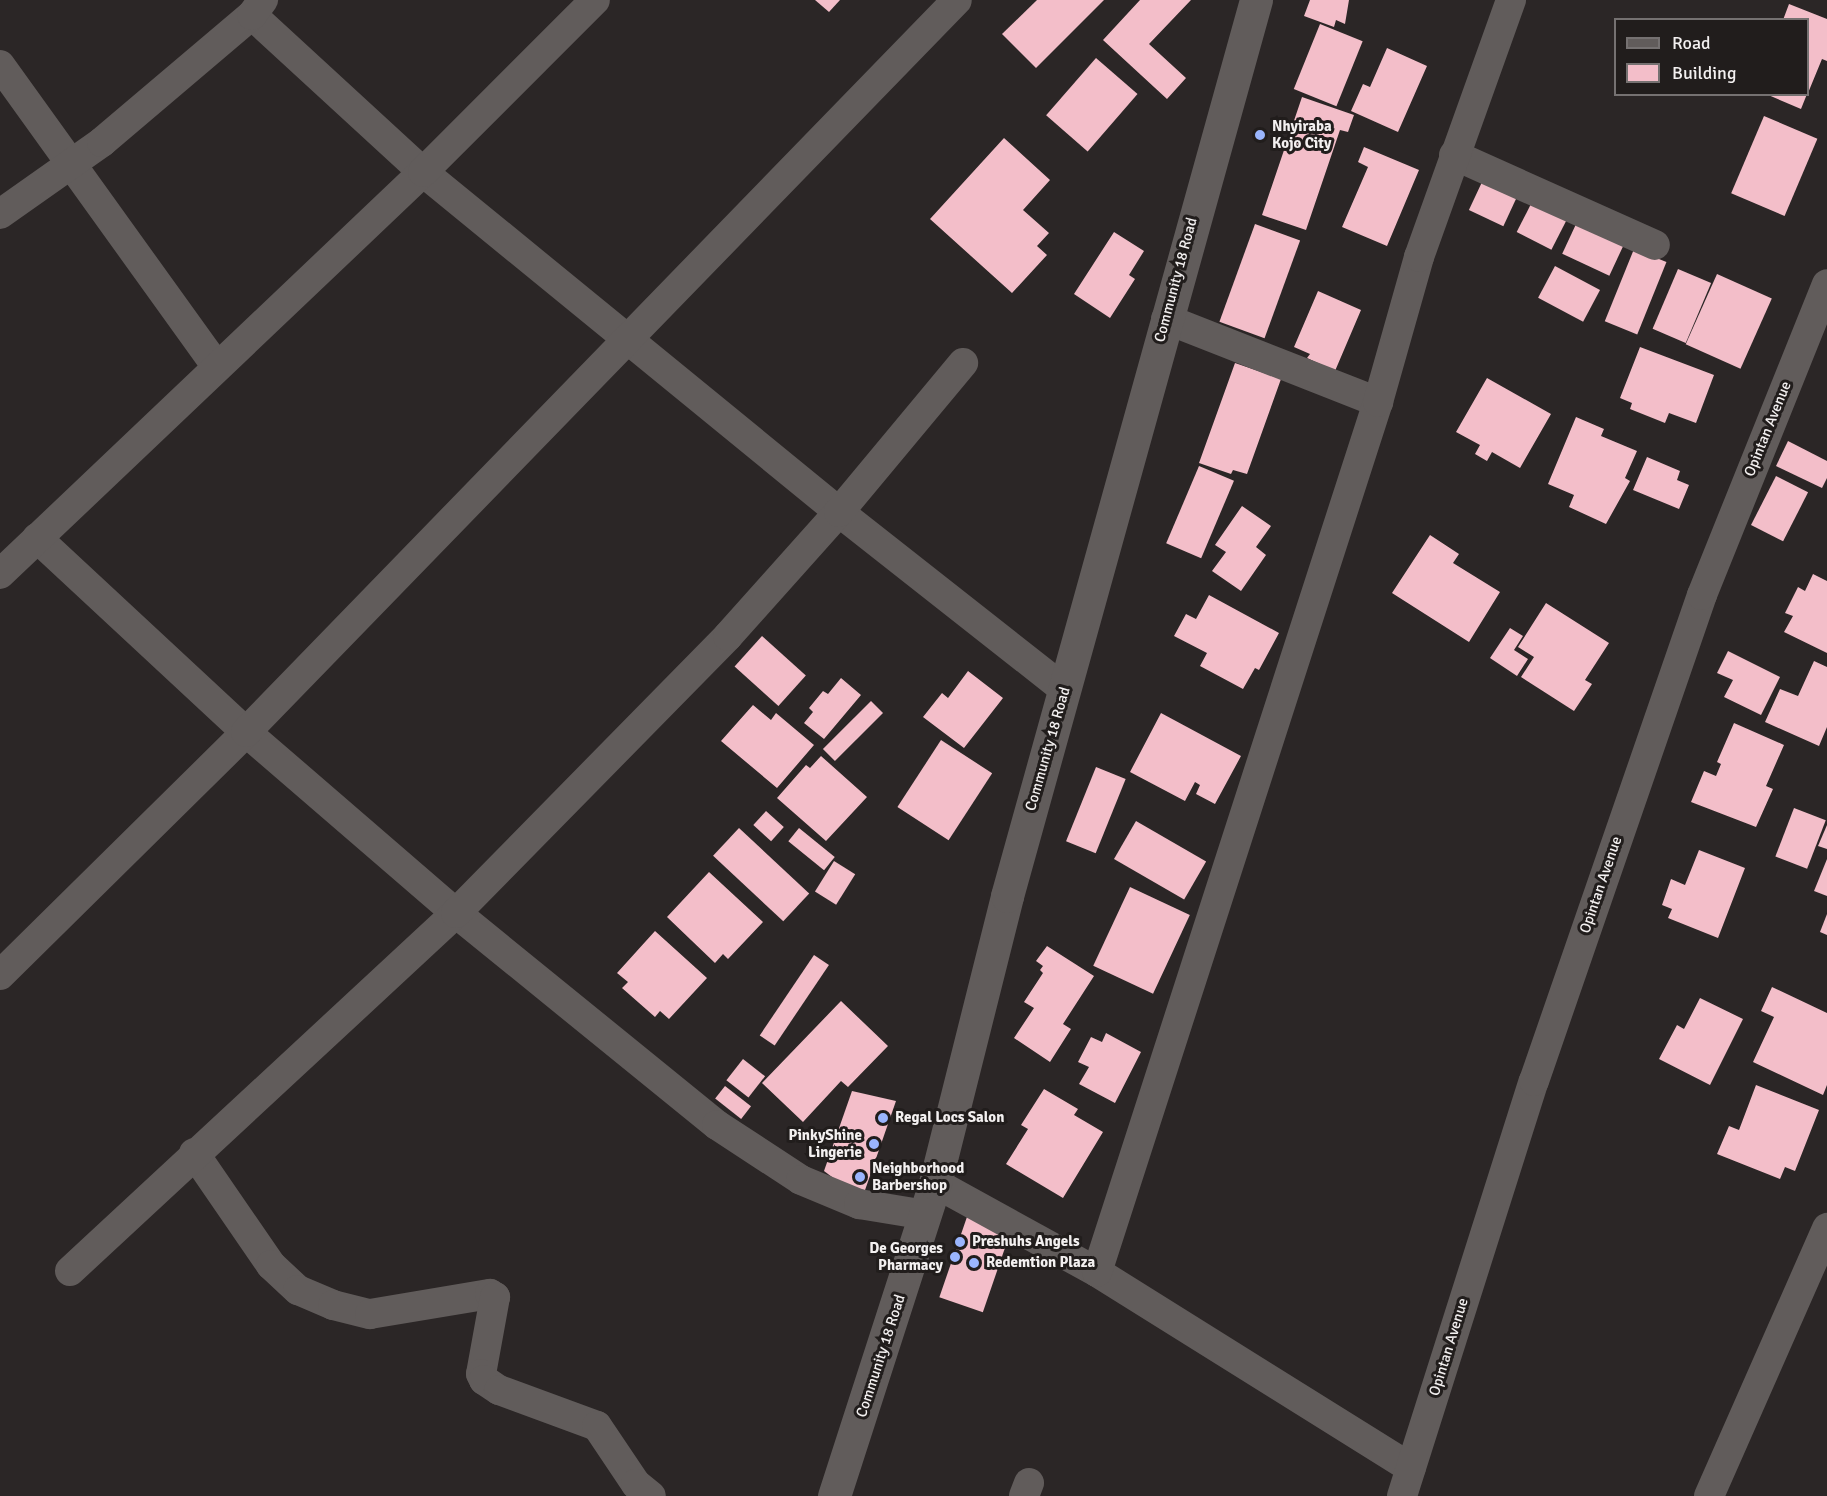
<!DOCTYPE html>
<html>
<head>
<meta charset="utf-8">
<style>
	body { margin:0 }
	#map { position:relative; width:1827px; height:1496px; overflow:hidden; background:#2b2626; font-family:Signika,sans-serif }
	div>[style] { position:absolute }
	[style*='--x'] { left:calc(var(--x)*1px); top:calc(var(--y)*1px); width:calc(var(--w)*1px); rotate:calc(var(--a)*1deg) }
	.building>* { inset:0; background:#f3bec9; transform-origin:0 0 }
	.minor>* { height:30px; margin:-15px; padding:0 15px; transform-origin:15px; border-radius:15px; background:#615c5b }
	.secondary>* { height:33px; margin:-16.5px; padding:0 16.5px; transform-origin:16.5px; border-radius:16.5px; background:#615c5b }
	.dots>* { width:16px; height:16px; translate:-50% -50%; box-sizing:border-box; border:3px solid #211d1c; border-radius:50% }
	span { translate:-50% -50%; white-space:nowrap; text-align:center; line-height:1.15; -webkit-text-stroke:6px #211d1c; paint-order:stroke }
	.poi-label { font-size:15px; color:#f3f0f0; font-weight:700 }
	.left { translate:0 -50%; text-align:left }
	.right { translate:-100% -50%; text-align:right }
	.street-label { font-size:15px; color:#f3f0f0 }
	.legend { position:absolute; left:1614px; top:18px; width:195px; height:78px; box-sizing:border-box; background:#211d1c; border:2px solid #757171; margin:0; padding:8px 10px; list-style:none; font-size:18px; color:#f3f0f0 }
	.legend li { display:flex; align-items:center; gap:12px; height:30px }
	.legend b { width:30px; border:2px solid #757171 }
</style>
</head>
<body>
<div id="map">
	<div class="building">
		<div style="clip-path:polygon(815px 0,840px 0,829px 12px)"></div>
		<div style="clip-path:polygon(1037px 0,1104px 0,1036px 68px,1002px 34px)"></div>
		<div style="clip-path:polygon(1140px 0,1191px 0,1149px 44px,1186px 78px,1167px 99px,1103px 40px)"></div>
		<div style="clip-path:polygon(1310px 0,1349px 0,1345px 24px,1336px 20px,1334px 27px,1304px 16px)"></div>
		<div style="clip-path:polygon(1789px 4px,1827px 19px,1827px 61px,1822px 59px,1808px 93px,1808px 20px,1783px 20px)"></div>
		<div style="left:1320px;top:24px;width:46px;height:70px;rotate:22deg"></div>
		<div style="clip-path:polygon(1387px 48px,1427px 66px,1398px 132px,1351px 111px,1363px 84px,1370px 87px)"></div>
		<div style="left:1096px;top:58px;width:55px;height:76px;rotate:41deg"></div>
		<div style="clip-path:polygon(1766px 94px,1807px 94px,1801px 109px)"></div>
		<div style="clip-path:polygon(1302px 97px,1354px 115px,1348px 132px,1340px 130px,1306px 230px,1262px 215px)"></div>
		<div style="left:1764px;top:116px;width:58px;height:84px;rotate:23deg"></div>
		<div style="clip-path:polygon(1004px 138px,1050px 180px,1023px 210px,1049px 233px,1037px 246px,1047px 255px,1012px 293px,930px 219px)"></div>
		<div style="clip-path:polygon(1364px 147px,1419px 170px,1387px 246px,1342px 227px,1368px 167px,1358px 162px)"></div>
		<div style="left:1482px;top:182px;width:38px;height:31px;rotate:25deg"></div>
		<div style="left:1533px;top:200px;width:39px;height:36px;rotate:27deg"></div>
		<div style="left:1577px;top:222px;width:52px;height:35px;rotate:25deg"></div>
		<div style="left:1255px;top:224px;width:48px;height:104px;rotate:20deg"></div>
		<div style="clip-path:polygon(1114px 232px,1144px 251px,1129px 275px,1135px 279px,1110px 318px,1074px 294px)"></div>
		<div style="left:1634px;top:249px;width:35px;height:78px;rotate:22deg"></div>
		<div style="left:1555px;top:266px;width:51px;height:36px;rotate:28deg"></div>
		<div style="left:1678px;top:269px;width:36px;height:65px;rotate:23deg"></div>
		<div style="left:1717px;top:274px;width:60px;height:77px;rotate:24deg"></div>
		<div style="clip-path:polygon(1318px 291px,1361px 310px,1335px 371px,1307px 358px,1310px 354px,1294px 347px)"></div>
		<div style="clip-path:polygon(1640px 347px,1714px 375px,1696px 423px,1669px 413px,1665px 423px,1630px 409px,1632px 403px,1620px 398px)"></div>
		<div style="clip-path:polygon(1235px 363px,1281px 379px,1247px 474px,1233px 470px,1231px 474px,1199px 463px)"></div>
		<div style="clip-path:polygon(1487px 378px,1551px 414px,1520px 468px,1492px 452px,1487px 461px,1475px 454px,1480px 445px,1456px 432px)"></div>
		<div style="clip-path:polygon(1576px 417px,1604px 429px,1601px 436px,1637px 451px,1625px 478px,1630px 481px,1606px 524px,1569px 507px,1574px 495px,1548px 484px)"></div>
		<div style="clip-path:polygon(1788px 441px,1827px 461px,1827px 478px,1822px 488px,1776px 466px)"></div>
		<div style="clip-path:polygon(1647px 457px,1680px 471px,1677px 480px,1689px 485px,1679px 509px,1633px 490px)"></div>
		<div style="left:1199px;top:466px;width:38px;height:84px;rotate:23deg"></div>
		<div style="left:1776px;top:476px;width:36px;height:55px;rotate:27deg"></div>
		<div style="clip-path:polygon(1242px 506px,1271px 526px,1256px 547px,1266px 555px,1241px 591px,1212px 571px,1226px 552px,1215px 545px)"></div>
		<div style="clip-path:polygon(1430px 535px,1459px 554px,1453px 563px,1500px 592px,1469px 642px,1392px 593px)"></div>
		<div style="clip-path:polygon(1813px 574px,1827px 581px,1827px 653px,1784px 632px,1793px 616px,1785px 613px,1798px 587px,1805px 591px)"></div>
		<div style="clip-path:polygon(1209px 595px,1279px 633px,1259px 670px,1255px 668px,1243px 689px,1200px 666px,1207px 653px,1174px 636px,1186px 614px,1196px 619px)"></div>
		<div style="clip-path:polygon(1546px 603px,1609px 643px,1585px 680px,1592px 684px,1574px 711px,1521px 677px,1534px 657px,1518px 647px)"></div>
		<div style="clip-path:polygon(1510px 628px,1523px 636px,1514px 650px,1528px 659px,1517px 676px,1490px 658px)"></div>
		<div style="left:762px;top:636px;width:59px;height:41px;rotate:42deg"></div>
		<div style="clip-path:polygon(1728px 651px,1780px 677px,1761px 715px,1724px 697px,1733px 680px,1717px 673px)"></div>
		<div style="clip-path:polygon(1814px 661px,1827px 667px,1827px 727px,1819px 746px,1765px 722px,1780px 689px,1798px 696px)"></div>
		<div style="clip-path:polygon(968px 671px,1003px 698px,964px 748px,923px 717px,942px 693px,948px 698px)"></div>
		<div style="clip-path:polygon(841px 678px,861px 695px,824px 739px,804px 723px,813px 712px,809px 708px,823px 691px,828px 694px)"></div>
		<div style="left:871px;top:701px;width:17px;height:68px;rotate:45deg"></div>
		<div style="clip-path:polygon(753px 705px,771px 720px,776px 713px,814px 745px,777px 788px,721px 741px)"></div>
		<div style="clip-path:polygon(1161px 713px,1241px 756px,1215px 804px,1196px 794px,1200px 785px,1195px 782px,1185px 801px,1130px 772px)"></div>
		<div style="clip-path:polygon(1734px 723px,1784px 745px,1766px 786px,1773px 789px,1756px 827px,1691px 802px,1704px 771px,1716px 776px,1721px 764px,1717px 762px)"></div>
		<div style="left:941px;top:740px;width:61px;height:80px;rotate:33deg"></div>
		<div style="clip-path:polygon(821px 756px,867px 797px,826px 841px,777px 798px,806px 765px,810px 768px)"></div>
		<div style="left:1096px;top:767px;width:32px;height:80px;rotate:22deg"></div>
		<div style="left:1794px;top:808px;width:34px;height:52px;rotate:21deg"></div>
		<div style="left:766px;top:811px;width:24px;height:19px;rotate:42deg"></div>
		<div style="left:1136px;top:821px;width:81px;height:44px;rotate:30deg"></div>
		<div style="clip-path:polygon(1827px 825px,1827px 849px,1818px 846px)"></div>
		<div style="left:739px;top:828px;width:96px;height:38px;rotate:43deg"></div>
		<div style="left:799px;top:828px;width:46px;height:17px;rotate:39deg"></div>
		<div style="clip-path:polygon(1699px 850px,1745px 868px,1718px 938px,1668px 918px,1672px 909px,1662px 905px,1671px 879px,1685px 885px)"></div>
		<div style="clip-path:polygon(1827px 859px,1827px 896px,1814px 891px)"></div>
		<div style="left:834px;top:861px;width:25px;height:36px;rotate:32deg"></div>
		<div style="clip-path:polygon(709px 872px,763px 922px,728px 959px,723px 954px,715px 963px,667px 917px)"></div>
		<div style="left:1130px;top:887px;width:66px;height:87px;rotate:25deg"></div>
		<div style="clip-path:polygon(1827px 914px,1827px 935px,1820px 932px)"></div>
		<div style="clip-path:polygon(655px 931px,707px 978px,669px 1019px,660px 1011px,655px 1017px,622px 988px,628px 982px,617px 973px)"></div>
		<div style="clip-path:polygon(1047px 946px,1094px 976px,1063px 1024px,1071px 1029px,1050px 1062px,1014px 1038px,1034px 1008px,1024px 1002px,1043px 973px,1040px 970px,1043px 966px,1036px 961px)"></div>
		<div style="left:814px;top:955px;width:18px;height:97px;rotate:34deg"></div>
		<div style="clip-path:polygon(1772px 987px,1827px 1013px,1827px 1085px,1823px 1095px,1753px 1062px,1774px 1017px,1761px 1011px)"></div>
		<div style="clip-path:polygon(1700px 998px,1743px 1019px,1710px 1085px,1659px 1059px,1677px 1025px,1684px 1029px)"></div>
		<div style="clip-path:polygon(841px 1001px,888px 1046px,848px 1087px,841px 1081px,803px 1122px,762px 1083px)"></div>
		<div style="clip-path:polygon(1106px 1033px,1141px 1052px,1115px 1103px,1079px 1084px,1089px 1067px,1078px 1062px,1091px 1037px,1102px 1042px)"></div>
		<div style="left:743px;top:1059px;width:28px;height:27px;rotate:38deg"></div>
		<div style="clip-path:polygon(1756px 1085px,1819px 1110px,1795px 1171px,1785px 1167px,1780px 1179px,1717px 1154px,1729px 1126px,1739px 1130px)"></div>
		<div style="left:725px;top:1086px;width:33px;height:16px;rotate:38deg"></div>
		<div style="clip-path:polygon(1044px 1089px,1078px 1109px,1074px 1115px,1103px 1132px,1063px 1198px,1006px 1164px,1028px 1129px,1021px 1125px)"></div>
		<div style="clip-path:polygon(852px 1091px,896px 1101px,864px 1193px,844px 1186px,824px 1171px)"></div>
		<div style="left:968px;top:1214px;width:46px;height:88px;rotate:19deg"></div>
	</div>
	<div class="minor">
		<div style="--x:252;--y:15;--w:232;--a:42.6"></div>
		<div style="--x:423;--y:172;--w:537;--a:39.26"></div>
		<div style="--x:839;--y:512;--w:288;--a:38.2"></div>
		<div style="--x:0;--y:65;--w:372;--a:54.3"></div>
		<div style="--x:1454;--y:155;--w:220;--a:24.1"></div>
		<div style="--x:0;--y:214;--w:125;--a:-35.2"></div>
		<div style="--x:102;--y:142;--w:197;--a:-40.3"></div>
		<div style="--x:252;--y:15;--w:19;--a:-54"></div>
		<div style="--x:1166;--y:319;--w:228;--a:21.4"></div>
		<div style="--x:37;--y:538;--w:285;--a:42.9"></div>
		<div style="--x:246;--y:732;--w:277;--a:40.8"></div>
		<div style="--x:456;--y:913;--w:336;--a:39.1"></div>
		<div style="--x:717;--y:1125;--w:100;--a:33.2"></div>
		<div style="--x:801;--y:1180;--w:63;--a:22.5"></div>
		<div style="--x:859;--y:1204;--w:68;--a:9.3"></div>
		<div style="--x:0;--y:574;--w:584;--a:-43.54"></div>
		<div style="--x:423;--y:172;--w:243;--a:-45"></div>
		<div style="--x:0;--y:975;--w:346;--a:-44.6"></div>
		<div style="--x:246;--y:732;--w:1020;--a:-45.83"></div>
		<div style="--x:194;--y:1153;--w:136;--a:55.5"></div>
		<div style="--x:271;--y:1265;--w:37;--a:43"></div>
		<div style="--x:298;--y:1290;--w:38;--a:23"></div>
		<div style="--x:333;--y:1305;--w:38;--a:14"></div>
		<div style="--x:370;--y:1314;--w:122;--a:-9.5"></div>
		<div style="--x:490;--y:1294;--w:6;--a:31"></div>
		<div style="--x:495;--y:1297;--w:78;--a:100.3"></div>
		<div style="--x:481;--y:1374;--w:7;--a:63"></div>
		<div style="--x:484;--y:1380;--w:18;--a:34"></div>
		<div style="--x:499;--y:1390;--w:104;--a:20.2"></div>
		<div style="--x:597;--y:1426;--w:70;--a:56.1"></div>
		<div style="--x:636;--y:1484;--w:19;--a:39"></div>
		<div style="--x:935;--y:1183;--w:185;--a:28.8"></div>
		<div style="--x:1097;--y:1272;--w:370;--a:32"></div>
		<div style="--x:70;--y:1271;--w:526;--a:-42.84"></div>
		<div style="--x:456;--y:913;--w:388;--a:-45.5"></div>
		<div style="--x:728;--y:636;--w:166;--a:-48.2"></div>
		<div style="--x:839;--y:512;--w:194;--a:-50.2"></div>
		<div style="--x:1097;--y:1272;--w:914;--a:-72.1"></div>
		<div style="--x:1378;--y:402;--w:151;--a:-74.2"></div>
		<div style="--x:1419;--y:257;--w:273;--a:-70.3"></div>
		<div style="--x:1024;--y:1496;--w:14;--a:-69"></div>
		<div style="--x:1402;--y:1496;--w:435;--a:-72.4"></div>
		<div style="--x:1534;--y:1081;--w:514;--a:-70.93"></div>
		<div style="--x:1702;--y:595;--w:335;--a:-68.1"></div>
		<div style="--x:1709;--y:1496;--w:293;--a:-66.2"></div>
	</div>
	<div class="secondary">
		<div style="--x:834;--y:1496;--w:329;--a:-72.1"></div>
		<div style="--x:935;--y:1183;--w:296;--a:-75.9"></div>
		<div style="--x:1007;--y:896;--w:930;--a:-74.47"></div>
	</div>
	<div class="dots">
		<div style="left:1260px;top:135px;background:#9ab5fd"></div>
		<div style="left:883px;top:1118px;background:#9ab5fd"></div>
		<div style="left:874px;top:1144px;background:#9ab5fd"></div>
		<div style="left:860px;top:1177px;background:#9ab5fd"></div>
		<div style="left:960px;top:1242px;background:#9ab5fd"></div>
		<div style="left:955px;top:1257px;background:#9ab5fd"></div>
		<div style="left:974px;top:1263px;background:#9ab5fd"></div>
	</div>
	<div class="poi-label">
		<span class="left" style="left:1272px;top:135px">Nhyiraba<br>Kojo City</span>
		<span class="left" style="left:895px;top:1118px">Regal Locs Salon</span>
		<span class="right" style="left:862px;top:1144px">PinkyShine<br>Lingerie</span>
		<span class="left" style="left:872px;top:1177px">Neighborhood<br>Barbershop</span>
		<span class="left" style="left:972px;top:1242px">Preshuhs Angels</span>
		<span class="right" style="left:943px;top:1257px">De Georges<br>Pharmacy</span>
		<span class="left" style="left:986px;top:1263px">Redemtion Plaza</span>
	</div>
	<div class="street-label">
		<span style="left:1176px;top:280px;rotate:-75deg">Community 18 Road</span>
		<span style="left:1768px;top:429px;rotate:-68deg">Opintan Avenue</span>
		<span style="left:1048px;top:749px;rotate:-74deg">Community 18 Road</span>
		<span style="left:1601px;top:885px;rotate:-71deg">Opintan Avenue</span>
		<span style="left:1449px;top:1347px;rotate:-73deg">Opintan Avenue</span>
		<span style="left:881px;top:1356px;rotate:-72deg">Community 18 Road</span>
	</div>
	<ul class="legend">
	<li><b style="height:8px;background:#615c5b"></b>Road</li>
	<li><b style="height:16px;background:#f3bec9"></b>Building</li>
	</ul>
</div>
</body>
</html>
